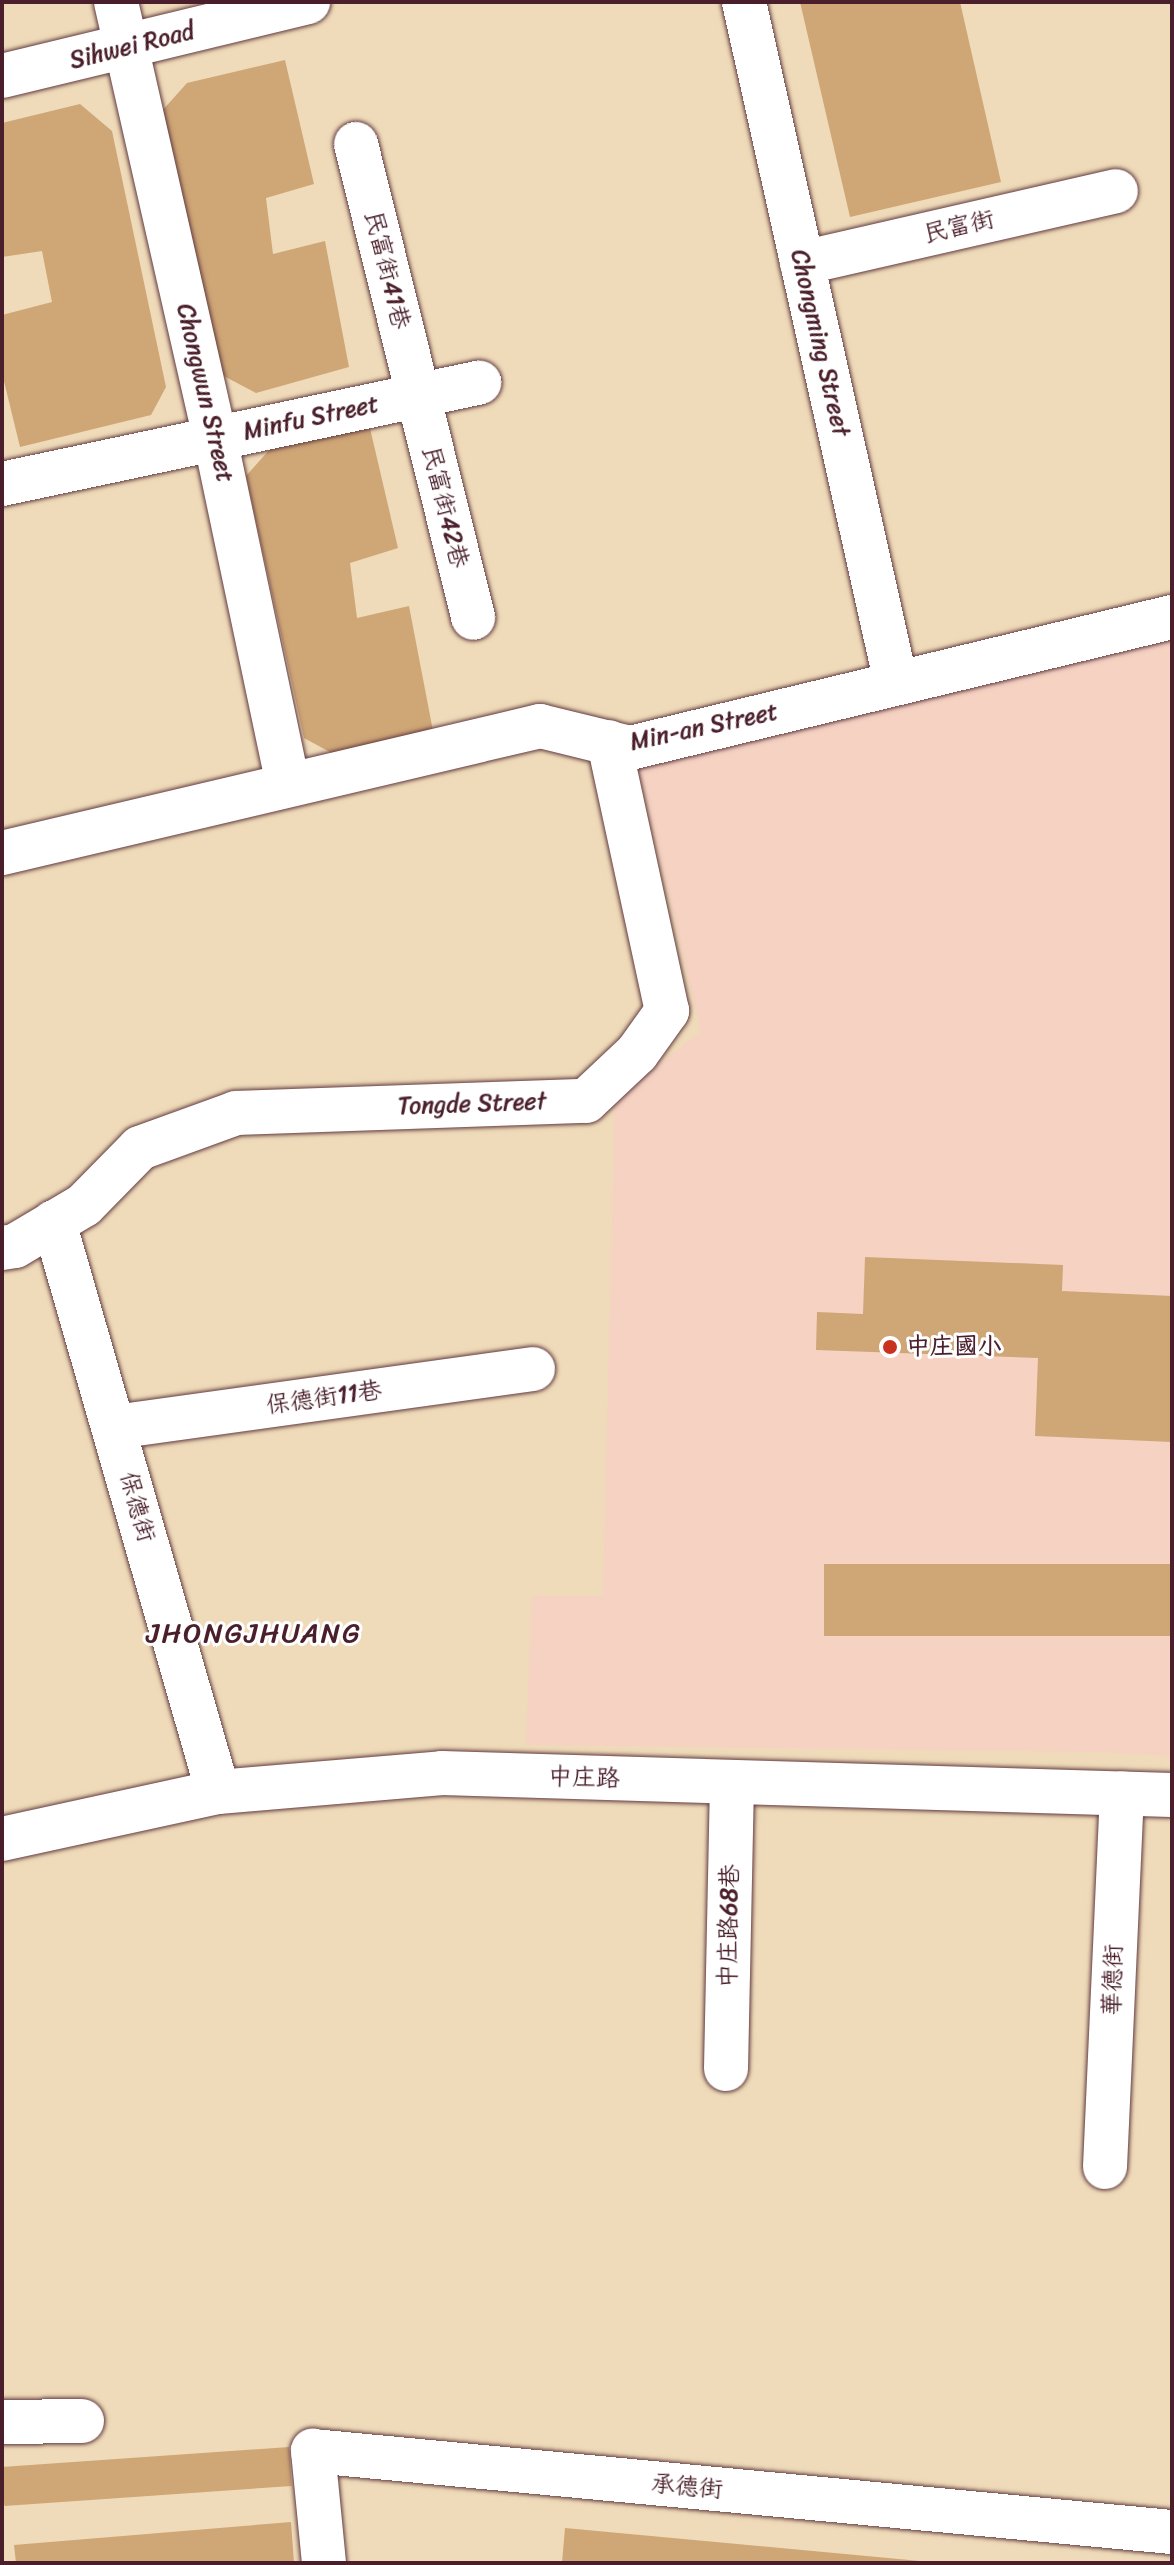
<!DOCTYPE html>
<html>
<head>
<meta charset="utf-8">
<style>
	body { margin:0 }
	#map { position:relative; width:1174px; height:2565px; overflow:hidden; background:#efdbb9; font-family:Sriracha,"LXGW WenKai TC",sans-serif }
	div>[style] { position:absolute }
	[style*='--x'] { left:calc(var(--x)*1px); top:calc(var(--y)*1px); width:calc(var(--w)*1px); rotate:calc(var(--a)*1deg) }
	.built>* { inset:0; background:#f6d2c3 }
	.building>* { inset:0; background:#cfa676; transform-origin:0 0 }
	.roads { filter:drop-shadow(0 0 2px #633b40) drop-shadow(0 0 2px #633b40) }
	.minor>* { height:44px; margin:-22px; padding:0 22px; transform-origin:22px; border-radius:22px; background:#fff }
	.dots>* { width:22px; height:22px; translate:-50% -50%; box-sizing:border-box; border:4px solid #fff; border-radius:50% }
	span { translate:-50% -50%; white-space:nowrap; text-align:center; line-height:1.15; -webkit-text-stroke:6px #fff; paint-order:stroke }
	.street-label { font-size:24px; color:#4a1f2b }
	.poi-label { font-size:24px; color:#4a1f2b; font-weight:700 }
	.left { translate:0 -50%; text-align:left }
	.quarter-label { font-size:28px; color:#4a1f2b; letter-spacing:2px }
	.frame { position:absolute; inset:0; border:4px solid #4a1f2b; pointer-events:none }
</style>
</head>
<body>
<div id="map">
	<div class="built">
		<div style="clip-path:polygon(1172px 637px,1172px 1756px,1096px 1752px,526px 1745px,532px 1596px,603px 1596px,615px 1097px,701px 1032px,638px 765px)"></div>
	</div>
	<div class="building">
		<div style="clip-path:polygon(800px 2px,960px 2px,1001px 182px,850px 217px)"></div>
		<div style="clip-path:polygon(285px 60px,314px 184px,266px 198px,273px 254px,325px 241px,349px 367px,256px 393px,220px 374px,161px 112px,187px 83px)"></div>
		<div style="clip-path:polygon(80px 104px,112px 131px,166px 387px,151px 415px,20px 447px,2px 373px,2px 315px,52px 302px,42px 251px,2px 257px,2px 123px)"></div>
		<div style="clip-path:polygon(369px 424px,398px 548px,350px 563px,357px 618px,409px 606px,433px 731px,341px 758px,304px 738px,246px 476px,271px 448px)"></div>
		<div style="clip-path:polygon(865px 1257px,1063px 1265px,1062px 1291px,1172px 1296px,1172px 1442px,1035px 1436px,1038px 1358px,816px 1350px,817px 1312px,863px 1314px)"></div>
		<div style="left:824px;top:1564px;width:348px;height:72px"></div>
		<div style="left:289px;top:2447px;width:39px;height:288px;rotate:86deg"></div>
		<div style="clip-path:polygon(291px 2522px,294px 2563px,16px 2563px,14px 2545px)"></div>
		<div style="clip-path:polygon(565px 2528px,920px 2561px,920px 2563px,562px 2563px)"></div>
	</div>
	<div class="roads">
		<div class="minor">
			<div style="--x:116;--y:2;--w:447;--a:77.2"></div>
			<div style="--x:215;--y:438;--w:354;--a:78.1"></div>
			<div style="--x:744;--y:2;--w:698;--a:77.42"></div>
			<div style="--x:2;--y:76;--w:315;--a:-13.6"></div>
			<div style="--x:356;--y:144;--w:488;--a:76.1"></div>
			<div style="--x:802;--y:263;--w:322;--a:-12.9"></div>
			<div style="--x:2;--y:484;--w:488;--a:-12"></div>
			<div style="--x:2;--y:853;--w:553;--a:-13.28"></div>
			<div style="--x:540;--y:726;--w:93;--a:13.7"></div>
			<div style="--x:630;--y:748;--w:558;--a:-13.59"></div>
			<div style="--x:54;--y:1222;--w:593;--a:73.95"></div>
			<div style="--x:2;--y:1248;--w:13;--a:-9"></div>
			<div style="--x:15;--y:1246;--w:80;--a:-30.7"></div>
			<div style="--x:84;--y:1205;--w:80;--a:-45.5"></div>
			<div style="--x:140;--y:1148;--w:102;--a:-20"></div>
			<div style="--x:236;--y:1113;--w:350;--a:-2"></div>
			<div style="--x:586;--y:1101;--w:70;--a:-43.3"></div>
			<div style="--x:637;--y:1053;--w:52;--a:-54.5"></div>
			<div style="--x:667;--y:1011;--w:275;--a:-102.2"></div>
			<div style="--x:115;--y:1427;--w:422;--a:-7.9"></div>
			<div style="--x:2;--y:1839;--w:221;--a:-12.3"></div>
			<div style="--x:218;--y:1792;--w:225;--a:-4.8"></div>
			<div style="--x:442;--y:1773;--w:730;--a:1.73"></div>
			<div style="--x:726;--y:2069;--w:286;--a:-88.8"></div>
			<div style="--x:1105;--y:2167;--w:374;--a:-87.4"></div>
			<div style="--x:2;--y:2422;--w:80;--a:-0.7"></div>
			<div style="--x:324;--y:2563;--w:113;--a:-95.6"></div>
			<div style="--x:313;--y:2451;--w:863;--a:5.39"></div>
		</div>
	</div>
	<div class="dots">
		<div style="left:890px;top:1347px;background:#c8321e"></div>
	</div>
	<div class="street-label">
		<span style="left:132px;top:46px;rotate:-14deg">Sihwei Road</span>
		<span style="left:959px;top:227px;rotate:-13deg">民富街</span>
		<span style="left:387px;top:270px;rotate:76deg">民富街41巷</span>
		<span style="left:820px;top:343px;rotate:77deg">Chongming Street</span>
		<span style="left:205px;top:393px;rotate:77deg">Chongwun Street</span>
		<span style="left:311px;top:418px;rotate:-12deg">Minfu Street</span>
		<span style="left:445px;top:507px;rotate:76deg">民富街42巷</span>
		<span style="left:704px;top:727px;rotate:-12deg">Min-an Street</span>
		<span style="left:472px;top:1104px;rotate:-2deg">Tongde Street</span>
		<span style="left:324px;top:1398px;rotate:-8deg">保德街11巷</span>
		<span style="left:137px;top:1507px;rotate:74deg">保德街</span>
		<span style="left:584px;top:1778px;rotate:2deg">中庄路</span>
		<span style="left:729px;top:1926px;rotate:-89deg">中庄路68巷</span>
		<span style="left:1113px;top:1980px;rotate:-88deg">華德街</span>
		<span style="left:687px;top:2487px;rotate:5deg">承德街</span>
	</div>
	<div class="poi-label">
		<span class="left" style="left:906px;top:1347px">中庄國小</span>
	</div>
	<div class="quarter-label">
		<span style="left:254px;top:1633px">JHONGJHUANG</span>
	</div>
	<div class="frame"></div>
</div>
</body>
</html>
